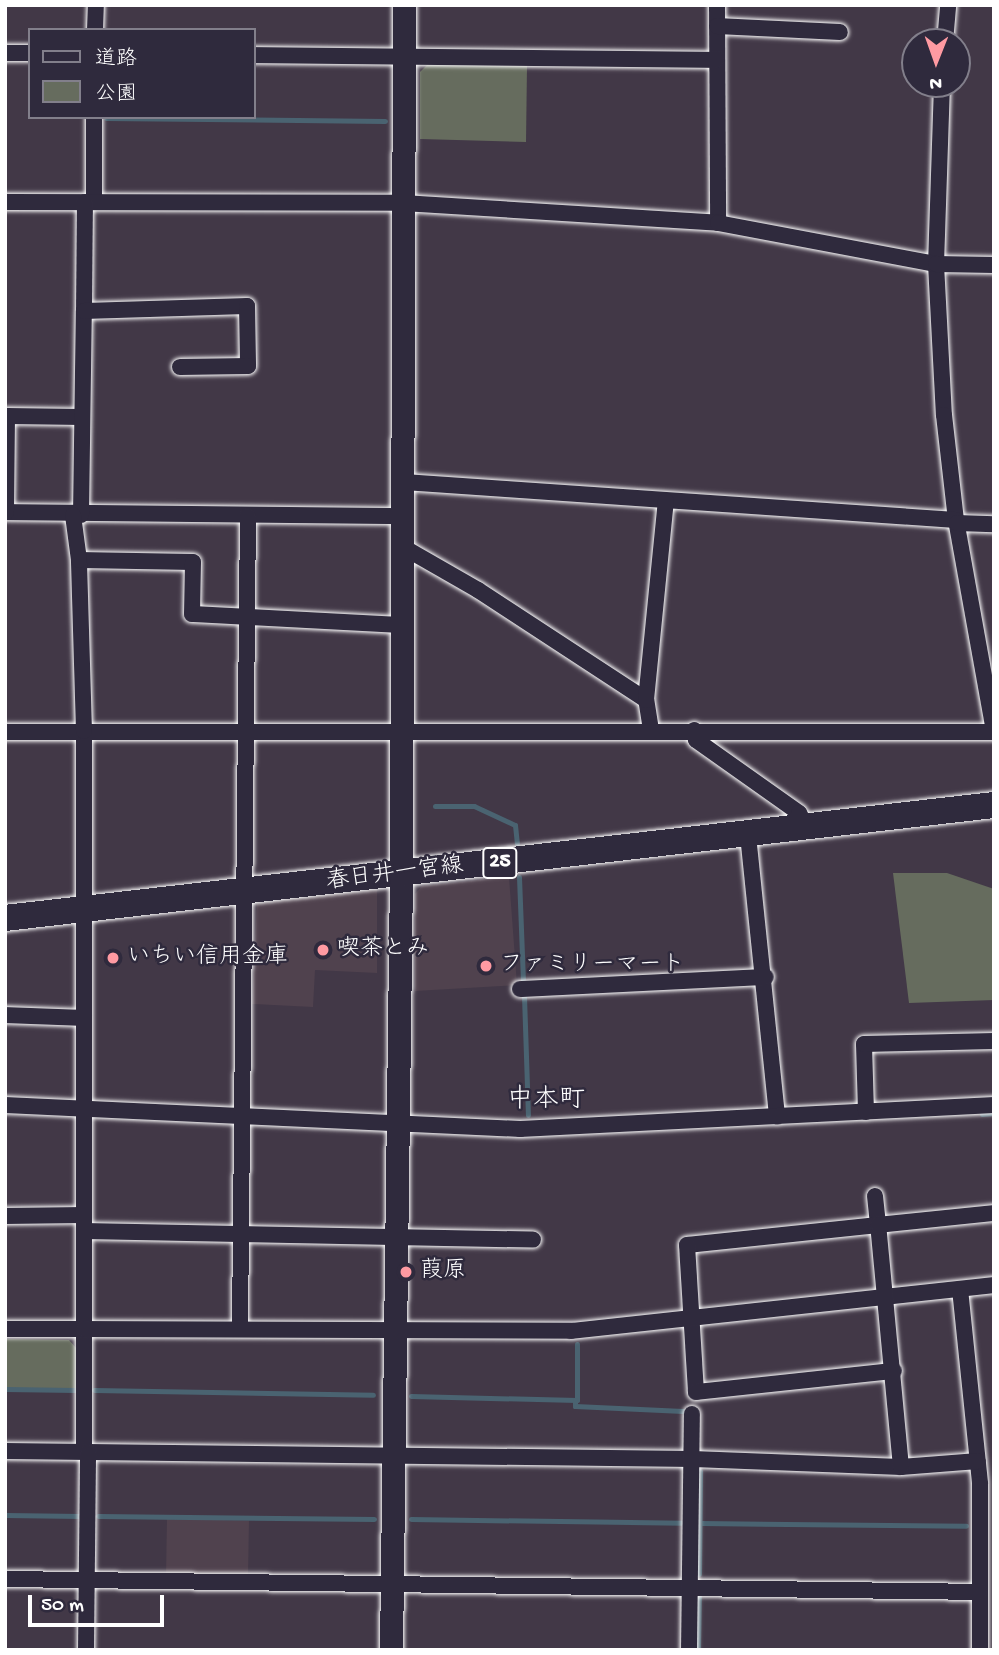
<!DOCTYPE html>
<html>
<head>
<meta charset="utf-8">
<style>
	body { margin:0 }
	#map { position:relative; width:999px; height:1655px; overflow:hidden; background:#423847; font-family:"Gochi Hand","Klee One",sans-serif }
	div>[style] { position:absolute }
	[style*='--x'] { left:calc(var(--x)*1px); top:calc(var(--y)*1px); width:calc(var(--w)*1px); rotate:calc(var(--a)*1deg) }
	.built>* { inset:0; background:#50424e; transform-origin:0 0 }
	.green>* { inset:0; background:#666c5e }
	.stream>* { height:5px; margin:-2.5px; padding:0 2.5px; transform-origin:2.5px; border-radius:2.5px; background:#4a6371 }
	.roads { filter:drop-shadow(0 0 2px #fff) drop-shadow(0 0 2px #fff) }
	.street>* { height:16px; margin:-8px; padding:0 8px; transform-origin:8px; border-radius:8px; background:#2f2a3d }
	.secondary>* { height:23px; margin:-11.5px; padding:0 11.5px; transform-origin:11.5px; border-radius:11.5px; background:#2f2a3d }
	.primary>* { height:26px; margin:-13px; padding:0 13px; transform-origin:13px; border-radius:13px; background:#2f2a3d }
	.dots>* { width:19px; height:19px; translate:-50% -50%; box-sizing:border-box; border:4px solid #2f2a3d; border-radius:50% }
	span { translate:-50% -50%; white-space:nowrap; text-align:center; line-height:1.15; -webkit-text-stroke:5px #2f2a3d; paint-order:stroke }
	.shield-label span { padding:2px 5px; background:#2f2a3d; border:2px solid; border-radius:5px; -webkit-text-stroke-width:0 }
	.shield-label { font-size:21px; color:#fff; font-weight:700 }
	.street-label { font-size:23px; color:#fff }
	.poi-label { font-size:23px; color:#fff }
	.left { translate:0 -50%; text-align:left }
	.quarter-label { font-size:26px; color:#fff }
	.frame { position:absolute; inset:0; border:7px solid #fff; pointer-events:none }
	.legend { position:absolute; left:28px; top:28px; width:228px; height:91px; box-sizing:border-box; background:#2f2a3d; border:2px solid #827f8b; margin:0; padding:9px 12px; list-style:none; font-size:21px; color:#fff }
	.legend li { display:flex; align-items:center; gap:14px; height:35px }
	.legend b { width:35px; border:2px solid #827f8b }
	.north { position:absolute; left:901px; top:28px; width:70px; height:70px; box-sizing:border-box; background:#2f2a3d; border:2px solid #827f8b; border-radius:50%; rotate:181deg; font-size:19px; font-weight:700; line-height:28px; text-align:center; color:#fff }
	.north::after { content:''; display:block; margin:auto; width:24px; height:32px; background:#ff9aa2; clip-path:polygon(50% 0,100% 100%,50% 72%,0 100%) }
	.scale { position:absolute; left:28px; top:1595px; width:136px; height:32px; box-sizing:border-box; border:4px solid #fff; border-top:0; padding-left:9px; font-size:21px; line-height:24px; white-space:nowrap; color:#fff; -webkit-text-stroke:5px #2f2a3d; paint-order:stroke }
</style>
</head>
<body>
<div id="map">
	<div class="built">
		<div style="clip-path:polygon(509px 877px,517px 985px,415px 991px,415px 894px,422px 886px)"></div>
		<div style="clip-path:polygon(377px 889px,377px 973px,315px 970px,313px 1007px,252px 1004px,257px 903px)"></div>
		<div style="left:167px;top:1519px;width:82px;height:57px;rotate:1deg"></div>
	</div>
	<div class="green">
		<div style="clip-path:polygon(428px 64px,527px 66px,526px 142px,420px 139px,420px 72px)"></div>
		<div style="clip-path:polygon(893px 873px,947px 873px,994px 889px,994px 1000px,909px 1003px)"></div>
		<div style="clip-path:polygon(5px 1339px,69px 1340px,77px 1349px,77px 1389px,5px 1388px)"></div>
	</div>
	<div class="stream">
		<div style="--x:106;--y:118;--w:279;--a:0.6"></div>
		<div style="--x:435;--y:806;--w:39;--a:0"></div>
		<div style="--x:474;--y:806;--w:45;--a:24.9"></div>
		<div style="--x:515;--y:825;--w:18;--a:84"></div>
		<div style="--x:519;--y:877;--w:104;--a:87.8"></div>
		<div style="--x:524;--y:996;--w:119;--a:88.1"></div>
		<div style="--x:982;--y:1114;--w:12;--a:-5"></div>
		<div style="--x:5;--y:1389;--w:71;--a:0.8"></div>
		<div style="--x:94;--y:1390;--w:279;--a:1"></div>
		<div style="--x:411;--y:1396;--w:166;--a:1.4"></div>
		<div style="--x:577;--y:1400;--w:56;--a:-90"></div>
		<div style="--x:575;--y:1400;--w:6;--a:90"></div>
		<div style="--x:575;--y:1406;--w:108;--a:2.7"></div>
		<div style="--x:5;--y:1515;--w:76;--a:0.8"></div>
		<div style="--x:98;--y:1516;--w:276;--a:0.6"></div>
		<div style="--x:411;--y:1519;--w:272;--a:0.8"></div>
		<div style="--x:700;--y:1523;--w:266;--a:0.6"></div>
		<div style="--x:699;--y:1574;--w:103;--a:-89.4"></div>
		<div style="--x:698;--y:1650;--w:55;--a:-89"></div>
	</div>
	<div class="roads">
		<div class="street">
			<div style="--x:717;--y:5;--w:218;--a:89.7"></div>
			<div style="--x:717;--y:26;--w:123;--a:2.8"></div>
			<div style="--x:95;--y:30;--w:25;--a:-88"></div>
			<div style="--x:945;--y:42;--w:37;--a:-85"></div>
			<div style="--x:5;--y:53;--w:25;--a:0"></div>
			<div style="--x:254;--y:55;--w:463;--a:0.6"></div>
			<div style="--x:942;--y:84;--w:180;--a:91.9"></div>
			<div style="--x:936;--y:264;--w:151;--a:87"></div>
			<div style="--x:944;--y:415;--w:106;--a:83.5"></div>
			<div style="--x:956;--y:520;--w:215;--a:79.8"></div>
			<div style="--x:94;--y:201;--w:84;--a:-90"></div>
			<div style="--x:5;--y:202;--w:398;--a:0.1"></div>
			<div style="--x:403;--y:203;--w:316;--a:3.6"></div>
			<div style="--x:718;--y:223;--w:222;--a:10.7"></div>
			<div style="--x:936;--y:264;--w:58;--a:1"></div>
			<div style="--x:84;--y:311;--w:109;--a:-89.5"></div>
			<div style="--x:404;--y:482;--w:553;--a:3.94"></div>
			<div style="--x:5;--y:512;--w:398;--a:0.6"></div>
			<div style="--x:6;--y:512;--w:96;--a:-89.4"></div>
			<div style="--x:7;--y:416;--w:75;--a:0.8"></div>
			<div style="--x:81;--y:515;--w:204;--a:-89.2"></div>
			<div style="--x:84;--y:311;--w:163;--a:-1.8"></div>
			<div style="--x:247;--y:306;--w:60;--a:89"></div>
			<div style="--x:248;--y:366;--w:68;--a:179.2"></div>
			<div style="--x:957;--y:523;--w:37;--a:2"></div>
			<div style="--x:403;--y:547;--w:86;--a:29.8"></div>
			<div style="--x:478;--y:590;--w:201;--a:33.2"></div>
			<div style="--x:79;--y:560;--w:114;--a:1"></div>
			<div style="--x:193;--y:562;--w:52;--a:91.1"></div>
			<div style="--x:192;--y:614;--w:210;--a:3"></div>
			<div style="--x:651;--y:730;--w:30;--a:-99"></div>
			<div style="--x:646;--y:700;--w:200;--a:-84.3"></div>
			<div style="--x:694;--y:730;--w:10;--a:79"></div>
			<div style="--x:696;--y:740;--w:126;--a:35.3"></div>
			<div style="--x:799;--y:813;--w:18;--a:63"></div>
			<div style="--x:5;--y:732;--w:989;--a:0"></div>
			<div style="--x:748;--y:835;--w:283;--a:84.1"></div>
			<div style="--x:520;--y:989;--w:246;--a:-2.8"></div>
			<div style="--x:5;--y:1015;--w:79;--a:2.2"></div>
			<div style="--x:5;--y:1105;--w:516;--a:2.67"></div>
			<div style="--x:520;--y:1129;--w:475;--a:-2.9"></div>
			<div style="--x:866;--y:1112;--w:68;--a:-91.7"></div>
			<div style="--x:864;--y:1044;--w:130;--a:-1.3"></div>
			<div style="--x:875;--y:1196;--w:29;--a:84"></div>
			<div style="--x:878;--y:1225;--w:192;--a:174"></div>
			<div style="--x:687;--y:1245;--w:147;--a:86.5"></div>
			<div style="--x:696;--y:1392;--w:199;--a:-6.1"></div>
			<div style="--x:5;--y:1216;--w:79;--a:-0.7"></div>
			<div style="--x:84;--y:1231;--w:449;--a:1.1"></div>
			<div style="--x:960;--y:1289;--w:196;--a:84.1"></div>
			<div style="--x:980;--y:1484;--w:166;--a:90"></div>
			<div style="--x:5;--y:1329;--w:79;--a:0"></div>
			<div style="--x:84;--y:1329;--w:598;--a:-90"></div>
			<div style="--x:84;--y:731;--w:171;--a:-91.7"></div>
			<div style="--x:79;--y:560;--w:45;--a:-97.6"></div>
			<div style="--x:240;--y:1329;--w:813;--a:-89.44"></div>
			<div style="--x:5;--y:1451;--w:688;--a:0.67"></div>
			<div style="--x:693;--y:1459;--w:208;--a:2.2"></div>
			<div style="--x:901;--y:1467;--w:77;--a:-4.5"></div>
			<div style="--x:84;--y:1452;--w:123;--a:-90"></div>
			<div style="--x:84;--y:1329;--w:487;--a:0.2"></div>
			<div style="--x:571;--y:1331;--w:425;--a:-6.2"></div>
			<div style="--x:901;--y:1467;--w:243;--a:-95.4"></div>
			<div style="--x:878;--y:1225;--w:117;--a:-5.9"></div>
			<div style="--x:5;--y:1579;--w:975;--a:0.76"></div>
			<div style="--x:86;--y:1650;--w:198;--a:-89.4"></div>
			<div style="--x:689;--y:1650;--w:236;--a:-89.3"></div>
		</div>
		<div class="secondary">
			<div style="--x:391;--y:1650;--w:776;--a:-89.26"></div>
			<div style="--x:401;--y:874;--w:869;--a:-89.8"></div>
		</div>
		<div class="primary">
			<div style="--x:5;--y:918;--w:995;--a:-6.52"></div>
		</div>
	</div>
	<div class="dots">
		<div style="left:323px;top:950px;background:#ff9aa2"></div>
		<div style="left:113px;top:958px;background:#ff9aa2"></div>
		<div style="left:486px;top:966px;background:#ff9aa2"></div>
		<div style="left:406px;top:1272px;background:#ff9aa2"></div>
	</div>
	<div class="shield-label">
		<span style="left:500px;top:863px">25</span>
	</div>
	<div class="street-label">
		<span style="left:395px;top:875px;rotate:-7deg">春日井一宮線</span>
	</div>
	<div class="poi-label">
		<span class="left" style="left:337px;top:950px">喫茶とみ</span>
		<span class="left" style="left:127px;top:958px">いちい信用金庫</span>
		<span class="left" style="left:500px;top:966px">ファミリーマート</span>
		<span class="left" style="left:420px;top:1272px">葭原</span>
	</div>
	<div class="quarter-label">
		<span style="left:546px;top:1102px">中本町</span>
	</div>
	<div class="frame"></div>
	<ul class="legend">
	<li><b style="height:9px;background:#2f2a3d"></b>道路</li>
	<li><b style="height:19px;background:#666c5e"></b>公園</li>
	</ul>
	<div class="north">N</div>
	<div class="scale">50 m</div>
</div>
</body>
</html>
